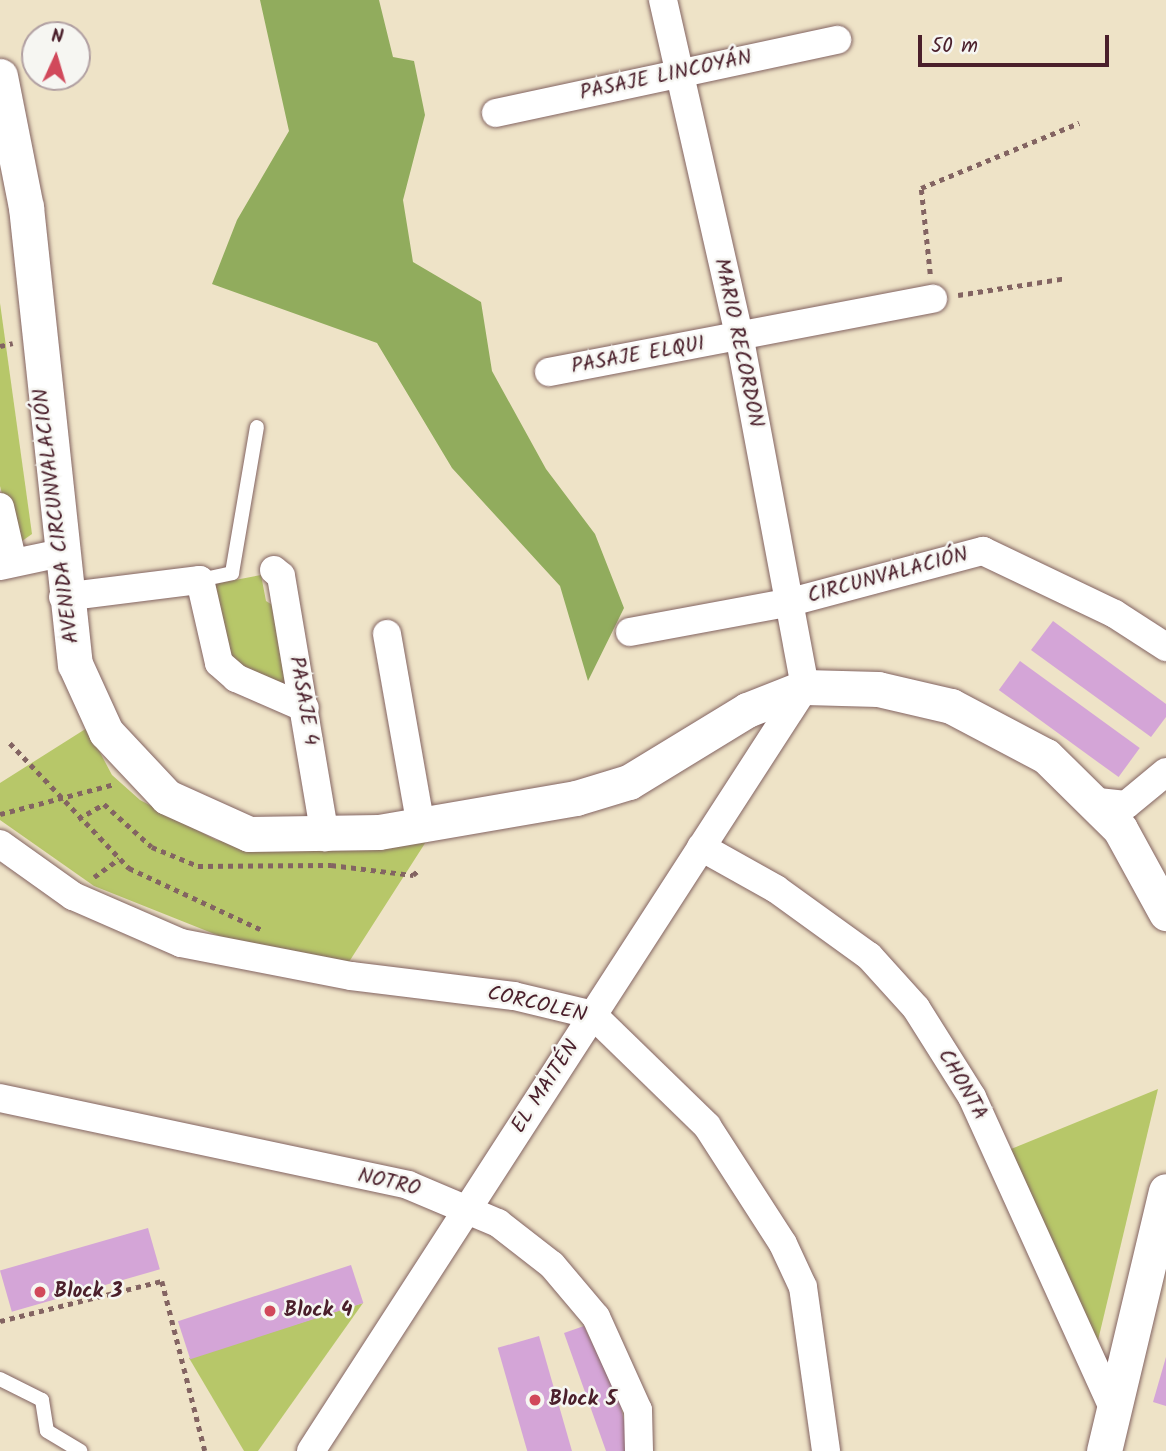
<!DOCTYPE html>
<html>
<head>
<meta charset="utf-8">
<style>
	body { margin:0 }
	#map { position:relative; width:1166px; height:1451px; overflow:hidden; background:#eee3c7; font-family:Kalam,sans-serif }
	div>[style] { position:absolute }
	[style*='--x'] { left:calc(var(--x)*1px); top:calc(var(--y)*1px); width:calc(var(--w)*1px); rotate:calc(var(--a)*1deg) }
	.green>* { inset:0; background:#b7c769 }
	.forest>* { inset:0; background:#91ac5d }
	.building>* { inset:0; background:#d4a5d7; transform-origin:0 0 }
	.path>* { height:4.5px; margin-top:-2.25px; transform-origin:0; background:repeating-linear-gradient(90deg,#836462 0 5px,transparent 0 10px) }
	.roads { filter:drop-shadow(0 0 2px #836462) drop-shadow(0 0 2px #836462) }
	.service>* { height:14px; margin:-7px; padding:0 7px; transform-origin:7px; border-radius:7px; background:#fff }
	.minor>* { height:28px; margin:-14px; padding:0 14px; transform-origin:14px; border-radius:14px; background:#fff }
	.tertiary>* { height:35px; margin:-17.5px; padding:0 17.5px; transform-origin:17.5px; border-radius:17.5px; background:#fff }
	.dots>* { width:19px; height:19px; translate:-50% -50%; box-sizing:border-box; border:4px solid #f6f6f2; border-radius:50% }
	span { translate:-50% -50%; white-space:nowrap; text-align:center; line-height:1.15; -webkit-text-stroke:5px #f6f6f2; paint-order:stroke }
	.street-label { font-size:21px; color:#4a1f2b }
	.poi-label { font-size:21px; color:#4a1f2b; font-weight:700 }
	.left { translate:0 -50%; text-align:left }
	.north { position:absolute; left:21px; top:21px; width:70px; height:70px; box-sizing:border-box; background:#f6f6f2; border:2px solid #b1a0a2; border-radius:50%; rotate:4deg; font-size:19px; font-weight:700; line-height:28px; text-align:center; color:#4a1f2b }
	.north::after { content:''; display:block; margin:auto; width:24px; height:32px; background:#d1495b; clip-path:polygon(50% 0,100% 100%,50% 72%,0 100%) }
	.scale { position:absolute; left:918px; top:35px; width:191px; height:32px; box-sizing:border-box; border:4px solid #4a1f2b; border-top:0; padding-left:9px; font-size:21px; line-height:24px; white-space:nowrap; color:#4a1f2b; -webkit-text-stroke:5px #f6f6f2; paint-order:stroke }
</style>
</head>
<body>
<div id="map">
	<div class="green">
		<div style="clip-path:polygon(0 303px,32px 534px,15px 546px,0 486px)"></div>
		<div style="clip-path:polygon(261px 575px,266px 601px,274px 606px,291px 690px,251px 675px,224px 656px,214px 584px)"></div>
		<div style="clip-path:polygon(87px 728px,112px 775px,140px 800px,216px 840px,254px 847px,429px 837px,347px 965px,227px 939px,94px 886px,0 820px,0 783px)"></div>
		<div style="clip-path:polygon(1158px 1089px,1095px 1353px,1011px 1149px)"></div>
		<div style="clip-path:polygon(363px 1303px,258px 1451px,244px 1451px,189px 1358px)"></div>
	</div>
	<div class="forest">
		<div style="clip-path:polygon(260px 0,379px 0,393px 57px,414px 61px,425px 115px,403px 200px,413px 262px,481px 302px,492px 371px,546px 469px,595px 534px,624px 608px,588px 681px,560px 586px,452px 468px,377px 343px,212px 284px,237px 220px,289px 131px)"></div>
	</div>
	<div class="building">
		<div style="clip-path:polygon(1053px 621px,1166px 704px,1166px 717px,1151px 737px,1031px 650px)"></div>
		<div style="left:1020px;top:661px;width:148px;height:36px;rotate:36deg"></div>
		<div style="left:148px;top:1228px;width:43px;height:154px;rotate:74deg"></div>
		<div style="left:351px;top:1265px;width:40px;height:182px;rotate:72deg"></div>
		<div style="clip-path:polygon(584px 1326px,620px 1402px,630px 1451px,606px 1451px,564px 1333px)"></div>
		<div style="left:539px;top:1336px;width:120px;height:43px;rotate:74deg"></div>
		<div style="clip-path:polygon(1166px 1357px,1166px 1406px,1153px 1402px)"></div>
	</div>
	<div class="path">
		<div style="--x:930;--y:274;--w:86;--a:-96"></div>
		<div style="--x:921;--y:188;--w:171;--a:-22.4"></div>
		<div style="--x:958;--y:295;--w:109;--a:-8.9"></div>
		<div style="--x:0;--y:346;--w:13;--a:-13"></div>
		<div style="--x:10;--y:743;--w:173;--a:46.4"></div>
		<div style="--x:129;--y:868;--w:147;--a:25"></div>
		<div style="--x:0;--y:814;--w:118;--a:-14.7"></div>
		<div style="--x:78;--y:819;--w:30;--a:-30"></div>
		<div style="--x:104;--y:804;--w:64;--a:41.9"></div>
		<div style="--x:152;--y:847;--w:50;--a:22.4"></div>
		<div style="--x:198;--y:866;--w:133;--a:-0.4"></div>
		<div style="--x:331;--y:865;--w:83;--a:7"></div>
		<div style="--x:413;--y:875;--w:9;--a:-41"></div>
		<div style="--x:94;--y:877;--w:31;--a:-36"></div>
		<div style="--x:0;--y:1321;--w:167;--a:-13.9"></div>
		<div style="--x:162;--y:1281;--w:175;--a:75.8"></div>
	</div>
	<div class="roads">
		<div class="service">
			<div style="--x:200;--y:580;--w:33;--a:-12"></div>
			<div style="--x:232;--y:573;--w:148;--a:-80.3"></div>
			<div style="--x:0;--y:1379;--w:47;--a:26.6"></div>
			<div style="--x:42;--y:1400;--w:31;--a:81"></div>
			<div style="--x:47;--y:1431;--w:39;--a:31"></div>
		</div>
		<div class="minor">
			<div style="--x:496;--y:113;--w:349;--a:-12.1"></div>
			<div style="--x:549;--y:372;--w:391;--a:-10.8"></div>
			<div style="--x:0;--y:507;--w:53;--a:77"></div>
			<div style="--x:0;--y:566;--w:62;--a:-12"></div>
			<div style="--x:274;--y:570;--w:9;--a:41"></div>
			<div style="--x:281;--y:576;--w:265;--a:80.4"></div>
			<div style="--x:63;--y:597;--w:138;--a:-7.1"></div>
			<div style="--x:200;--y:580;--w:85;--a:77.1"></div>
			<div style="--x:219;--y:663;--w:23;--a:41"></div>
			<div style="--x:236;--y:678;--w:75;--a:23.5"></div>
			<div style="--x:630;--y:632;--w:160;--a:-10.5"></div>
			<div style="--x:787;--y:603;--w:203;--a:-14.9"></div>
			<div style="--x:983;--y:551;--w:146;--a:25.5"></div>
			<div style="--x:1115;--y:614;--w:61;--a:32.9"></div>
			<div style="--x:387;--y:634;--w:195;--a:80"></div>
			<div style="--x:1098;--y:802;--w:28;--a:6"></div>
			<div style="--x:1126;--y:805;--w:52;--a:-39.5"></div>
			<div style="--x:0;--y:844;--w:90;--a:35.5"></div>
			<div style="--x:73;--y:896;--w:118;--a:23.5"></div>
			<div style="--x:181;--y:943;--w:173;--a:11"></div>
			<div style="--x:351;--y:976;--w:164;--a:7"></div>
			<div style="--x:514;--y:996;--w:81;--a:13.5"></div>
			<div style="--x:593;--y:1015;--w:159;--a:44.2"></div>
			<div style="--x:707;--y:1126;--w:140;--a:57.2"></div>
			<div style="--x:783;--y:1244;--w:47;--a:65.1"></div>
			<div style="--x:803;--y:1287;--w:166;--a:82"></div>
			<div style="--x:701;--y:847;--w:86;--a:29.2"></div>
			<div style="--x:776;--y:889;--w:115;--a:35.8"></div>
			<div style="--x:869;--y:956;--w:70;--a:47.9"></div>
			<div style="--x:916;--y:1008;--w:105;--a:57.8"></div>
			<div style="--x:972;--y:1097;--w:344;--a:65.6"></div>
			<div style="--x:0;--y:1098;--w:417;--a:12"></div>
			<div style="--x:408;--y:1185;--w:98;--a:22.9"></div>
			<div style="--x:498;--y:1223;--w:68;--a:37.9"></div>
			<div style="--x:552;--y:1265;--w:68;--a:49.8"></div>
			<div style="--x:596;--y:1317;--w:102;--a:65.7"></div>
			<div style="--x:638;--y:1410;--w:41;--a:88.6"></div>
			<div style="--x:311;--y:1451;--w:910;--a:-57.11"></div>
			<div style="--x:805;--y:687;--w:354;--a:-100.6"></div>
			<div style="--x:740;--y:339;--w:348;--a:-102.8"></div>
		</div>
		<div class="tertiary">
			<div style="--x:0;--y:76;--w:134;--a:78.8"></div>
			<div style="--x:26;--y:207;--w:460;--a:83.9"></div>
			<div style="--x:75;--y:664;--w:75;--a:65.5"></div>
			<div style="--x:106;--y:732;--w:89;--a:46.8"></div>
			<div style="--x:167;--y:797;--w:90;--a:24.3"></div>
			<div style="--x:249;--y:834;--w:130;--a:-0.9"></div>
			<div style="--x:379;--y:832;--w:200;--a:-9.8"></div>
			<div style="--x:576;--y:798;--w:55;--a:-16.8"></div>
			<div style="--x:629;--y:782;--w:138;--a:-31.4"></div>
			<div style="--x:747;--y:710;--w:62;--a:-21.6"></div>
			<div style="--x:805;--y:687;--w:73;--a:1.6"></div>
			<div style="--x:878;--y:689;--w:75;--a:13.1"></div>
			<div style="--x:951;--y:706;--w:107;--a:27.8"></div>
			<div style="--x:1046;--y:756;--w:104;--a:44.6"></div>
			<div style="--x:1120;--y:829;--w:96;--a:61.3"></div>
			<div style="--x:1104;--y:1451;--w:267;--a:-76.6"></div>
		</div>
	</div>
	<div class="dots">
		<div style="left:40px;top:1292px;background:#d1495b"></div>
		<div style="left:270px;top:1311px;background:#d1495b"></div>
		<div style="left:535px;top:1400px;background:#d1495b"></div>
	</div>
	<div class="street-label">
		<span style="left:666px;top:76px;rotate:-12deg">PASAJE LINCOYÁN</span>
		<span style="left:738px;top:343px;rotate:78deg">MARIO RECORDON</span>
		<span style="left:638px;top:356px;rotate:-10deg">PASAJE ELQUI</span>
		<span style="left:57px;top:516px;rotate:-97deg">AVENIDA CIRCUNVALACIÓN</span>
		<span style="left:888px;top:576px;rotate:-15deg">CIRCUNVALACIÓN</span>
		<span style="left:303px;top:701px;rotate:80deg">PASAJE 4</span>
		<span style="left:537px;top:1005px;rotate:13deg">CORCOLEN</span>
		<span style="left:962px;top:1085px;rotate:60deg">CHONTA</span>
		<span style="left:546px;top:1087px;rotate:-57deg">EL MAITÉN</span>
		<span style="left:389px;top:1183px;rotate:13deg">NOTRO</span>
	</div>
	<div class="poi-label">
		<span class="left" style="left:54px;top:1292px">Block 3</span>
		<span class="left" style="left:284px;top:1311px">Block 4</span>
		<span class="left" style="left:549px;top:1400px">Block 5</span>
	</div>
	<div class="north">N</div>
	<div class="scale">50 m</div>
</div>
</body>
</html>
